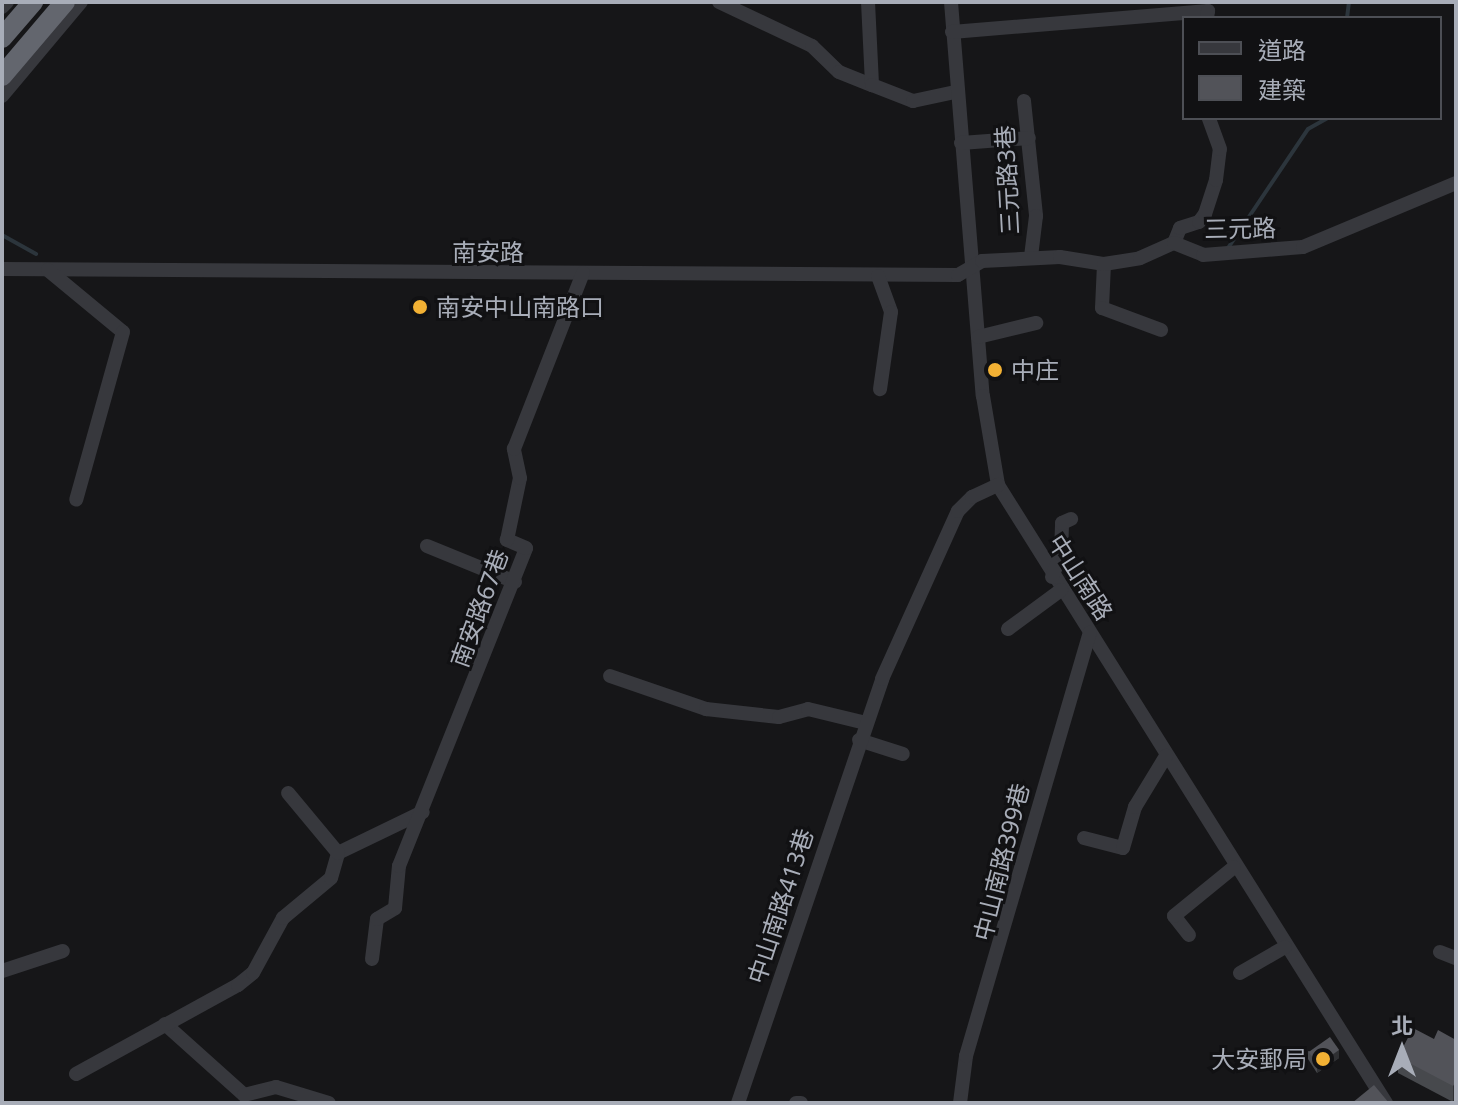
<!DOCTYPE html>
<html>
<head>
<meta charset="utf-8">
<style>
	body { margin:0 }
	#map { position:relative; width:1458px; height:1105px; overflow:hidden; background:#161618; font-family:"Noto Sans","Noto Sans TC",sans-serif }
	div>[style] { position:absolute }
	[style*='--x'] { left:calc(var(--x)*1px); top:calc(var(--y)*1px); width:calc(var(--w)*1px); rotate:calc(var(--a)*1deg) }
	.stream>* { height:4px; margin:-2px; padding:0 2px; transform-origin:2px; border-radius:2px; background:#2c353c }
	.minor>* { height:14px; margin:-7px; padding:0 7px; transform-origin:7px; border-radius:7px; background:#37383d }
	.highway>* { height:20px; margin:-10px; padding:0 10px; transform-origin:10px; border-radius:10px; background:#63666e }
	.wall>* { inset:0; background:#47494d }
	.shaded-wall>* { inset:0; background:#2f3033 }
	.building>* { inset:0; background:#525359; transform-origin:0 0 }
	.dots>* { width:22px; height:22px; translate:-50% -50%; box-sizing:border-box; border:4px solid #111113; border-radius:50% }
	span { translate:-50% -50%; white-space:nowrap; text-align:center; line-height:1.15; -webkit-text-stroke:6px #111113; paint-order:stroke }
	.street-label { font-size:24px; color:#a8adb8 }
	.poi-label { font-size:24px; color:#a8adb8 }
	.left { translate:0 -50%; text-align:left }
	.right { translate:-100% -50%; text-align:right }
	.frame { position:absolute; inset:0; border:4px solid #a8adb8; pointer-events:none }
	.legend { position:absolute; left:1182px; top:16px; width:260px; height:104px; box-sizing:border-box; background:#111113; border:2px solid #4d4f55; margin:0; padding:10px 14px; list-style:none; font-size:24px; color:#a8adb8 }
	.legend li { display:flex; align-items:center; gap:16px; height:40px }
	.legend b { width:40px; border:2px solid #4d4f55 }
	.north { position:absolute; left:1362px; top:1009px; width:80px; height:80px; -webkit-text-stroke:6px #111113; paint-order:stroke; rotate:0deg; font-size:22px; font-weight:700; line-height:32px; text-align:center; color:#a8adb8 }
	.north::after { content:''; display:block; margin:auto; width:28px; height:36px; background:#a8adb8; clip-path:polygon(50% 0,100% 100%,50% 72%,0 100%) }
</style>
</head>
<body>
<div id="map">
	<div class="stream">
		<div style="--x:1347;--y:18;--w:16;--a:-83"></div>
		<div style="--x:2;--y:235;--w:39;--a:29"></div>
		<div style="--x:1228;--y:248;--w:143;--a:-56.1"></div>
		<div style="--x:1308;--y:129;--w:23;--a:-29"></div>
	</div>
	<div class="minor">
		<div style="--x:719;--y:2;--w:103;--a:25.3"></div>
		<div style="--x:812;--y:46;--w:37;--a:44"></div>
		<div style="--x:839;--y:72;--w:35;--a:22"></div>
		<div style="--x:868;--y:2;--w:83;--a:87.2"></div>
		<div style="--x:872;--y:85;--w:44;--a:21.3"></div>
		<div style="--x:913;--y:101;--w:43;--a:-12.1"></div>
		<div style="--x:951;--y:2;--w:395;--a:85.4"></div>
		<div style="--x:983;--y:396;--w:90;--a:80.4"></div>
		<div style="--x:998;--y:485;--w:730;--a:57.88"></div>
		<div style="--x:2;--y:7;--w:7;--a:-45"></div>
		<div style="--x:952;--y:32;--w:257;--a:-4.7"></div>
		<div style="--x:1208;--y:11;--w:7;--a:98"></div>
		<div style="--x:2;--y:96;--w:123;--a:-50"></div>
		<div style="--x:1024;--y:101;--w:116;--a:84"></div>
		<div style="--x:1036;--y:216;--w:41;--a:97"></div>
		<div style="--x:961;--y:143;--w:68;--a:-4.2"></div>
		<div style="--x:1174;--y:243;--w:16;--a:-68"></div>
		<div style="--x:1180;--y:228;--w:20;--a:-18"></div>
		<div style="--x:1199;--y:222;--w:10;--a:-53"></div>
		<div style="--x:1205;--y:214;--w:36;--a:-72"></div>
		<div style="--x:1216;--y:180;--w:31;--a:-83"></div>
		<div style="--x:1220;--y:149;--w:33;--a:-110"></div>
		<div style="--x:1104;--y:264;--w:44;--a:92.6"></div>
		<div style="--x:1102;--y:308;--w:63;--a:20.4"></div>
		<div style="--x:2;--y:269;--w:956;--a:0.36"></div>
		<div style="--x:958;--y:275;--w:28;--a:-30"></div>
		<div style="--x:982;--y:261;--w:78;--a:-2.9"></div>
		<div style="--x:1060;--y:257;--w:45;--a:9"></div>
		<div style="--x:1104;--y:264;--w:36;--a:-9"></div>
		<div style="--x:1140;--y:258;--w:37;--a:-24"></div>
		<div style="--x:1174;--y:243;--w:31;--a:22"></div>
		<div style="--x:1203;--y:255;--w:100;--a:-4.6"></div>
		<div style="--x:1303;--y:247;--w:166;--a:-22.7"></div>
		<div style="--x:48;--y:270;--w:97;--a:39.6"></div>
		<div style="--x:123;--y:332;--w:174;--a:105.6"></div>
		<div style="--x:878;--y:276;--w:38;--a:70"></div>
		<div style="--x:891;--y:312;--w:78;--a:98.1"></div>
		<div style="--x:978;--y:337;--w:60;--a:-13.6"></div>
		<div style="--x:427;--y:546;--w:95;--a:22.2"></div>
		<div style="--x:1052;--y:577;--w:25;--a:-69"></div>
		<div style="--x:1061;--y:554;--w:31;--a:-88"></div>
		<div style="--x:1062;--y:523;--w:10;--a:-24"></div>
		<div style="--x:1008;--y:629;--w:66;--a:-36.3"></div>
		<div style="--x:610;--y:676;--w:102;--a:19"></div>
		<div style="--x:706;--y:709;--w:73;--a:6.3"></div>
		<div style="--x:779;--y:717;--w:30;--a:-15"></div>
		<div style="--x:808;--y:709;--w:60;--a:13.6"></div>
		<div style="--x:859;--y:740;--w:46;--a:17.7"></div>
		<div style="--x:1084;--y:838;--w:40;--a:14.4"></div>
		<div style="--x:1123;--y:848;--w:43;--a:-73.7"></div>
		<div style="--x:1135;--y:807;--w:60;--a:-58.7"></div>
		<div style="--x:338;--y:853;--w:94;--a:-25.8"></div>
		<div style="--x:1189;--y:935;--w:24;--a:-128"></div>
		<div style="--x:1174;--y:916;--w:77;--a:-39.2"></div>
		<div style="--x:1440;--y:952;--w:17;--a:21"></div>
		<div style="--x:372;--y:959;--w:40;--a:-82.9"></div>
		<div style="--x:377;--y:919;--w:21;--a:-31"></div>
		<div style="--x:395;--y:908;--w:42;--a:-84.6"></div>
		<div style="--x:399;--y:866;--w:342;--a:-68.2"></div>
		<div style="--x:526;--y:548;--w:21;--a:-157"></div>
		<div style="--x:507;--y:540;--w:63;--a:-78.2"></div>
		<div style="--x:520;--y:478;--w:30;--a:-102"></div>
		<div style="--x:514;--y:449;--w:189;--a:-68.6"></div>
		<div style="--x:2;--y:971;--w:64;--a:-18.2"></div>
		<div style="--x:1240;--y:973;--w:52;--a:-30"></div>
		<div style="--x:165;--y:1024;--w:106;--a:41.9"></div>
		<div style="--x:244;--y:1095;--w:33;--a:-14"></div>
		<div style="--x:276;--y:1087;--w:55;--a:16.8"></div>
		<div style="--x:76;--y:1074;--w:185;--a:-28.8"></div>
		<div style="--x:238;--y:985;--w:19;--a:-39"></div>
		<div style="--x:253;--y:973;--w:63;--a:-61.4"></div>
		<div style="--x:283;--y:918;--w:62;--a:-39.8"></div>
		<div style="--x:331;--y:878;--w:26;--a:-74"></div>
		<div style="--x:338;--y:853;--w:78;--a:-129.8"></div>
		<div style="--x:738;--y:1103;--w:448;--a:-71.2"></div>
		<div style="--x:882;--y:679;--w:184;--a:-65.7"></div>
		<div style="--x:958;--y:511;--w:20;--a:-45"></div>
		<div style="--x:972;--y:497;--w:29;--a:-25"></div>
		<div style="--x:796;--y:1103;--w:5;--a:0"></div>
		<div style="--x:960;--y:1103;--w:47;--a:-82.7"></div>
		<div style="--x:966;--y:1056;--w:441;--a:-73.7"></div>
	</div>
	<div class="highway">
		<div style="--x:2;--y:38;--w:48;--a:-49.3"></div>
		<div style="--x:2;--y:76;--w:97;--a:-49.6"></div>
	</div>
	<div class="wall">
		<div style="clip-path:polygon(1434px 1039px,1456px 1040px,1453px 1102px,1398px 1073px,1398px 1057px)"></div>
		<div style="clip-path:polygon(1308px 1051px,1339px 1058px,1317px 1073px,1308px 1059px)"></div>
	</div>
	<div class="shaded-wall">
		<div style="clip-path:polygon(1339px 1050px,1339px 1058px,1317px 1073px,1317px 1065px)"></div>
		<div style="clip-path:polygon(1456px 1081px,1456px 1096px,1453px 1102px,1453px 1086px)"></div>
	</div>
	<div class="building">
		<div style="clip-path:polygon(1413px 1028px,1434px 1039px,1438px 1030px,1456px 1040px,1456px 1081px,1453px 1086px,1398px 1057px)"></div>
		<div style="left:1330px;top:1037px;width:16px;height:26px;rotate:55deg"></div>
		<div style="clip-path:polygon(1374px 1085px,1389px 1103px,1352px 1103px)"></div>
	</div>
	<div class="dots">
		<div style="left:420px;top:307px;background:#f2b134"></div>
		<div style="left:995px;top:370px;background:#f2b134"></div>
		<div style="left:1323px;top:1059px;background:#f2b134"></div>
	</div>
	<div class="street-label">
		<span style="left:1007px;top:180px;rotate:-93deg">三元路3巷</span>
		<span style="left:1240px;top:228px;rotate:-1deg">三元路</span>
		<span style="left:488px;top:252px">南安路</span>
		<span style="left:1081px;top:577px;rotate:57deg">中山南路</span>
		<span style="left:479px;top:608px;rotate:-70deg">南安路67巷</span>
		<span style="left:1001px;top:862px;rotate:-76deg">中山南路399巷</span>
		<span style="left:780px;top:906px;rotate:-72deg">中山南路413巷</span>
	</div>
	<div class="poi-label">
		<span class="left" style="left:436px;top:307px">南安中山南路口</span>
		<span class="left" style="left:1011px;top:370px">中庄</span>
		<span class="right" style="left:1307px;top:1059px">大安郵局</span>
	</div>
	<div class="frame"></div>
	<ul class="legend">
	<li><b style="height:10px;background:#37383d"></b>道路</li>
	<li><b style="height:22px;background:#525359"></b>建築</li>
	</ul>
	<div class="north">北</div>
</div>
</body>
</html>
